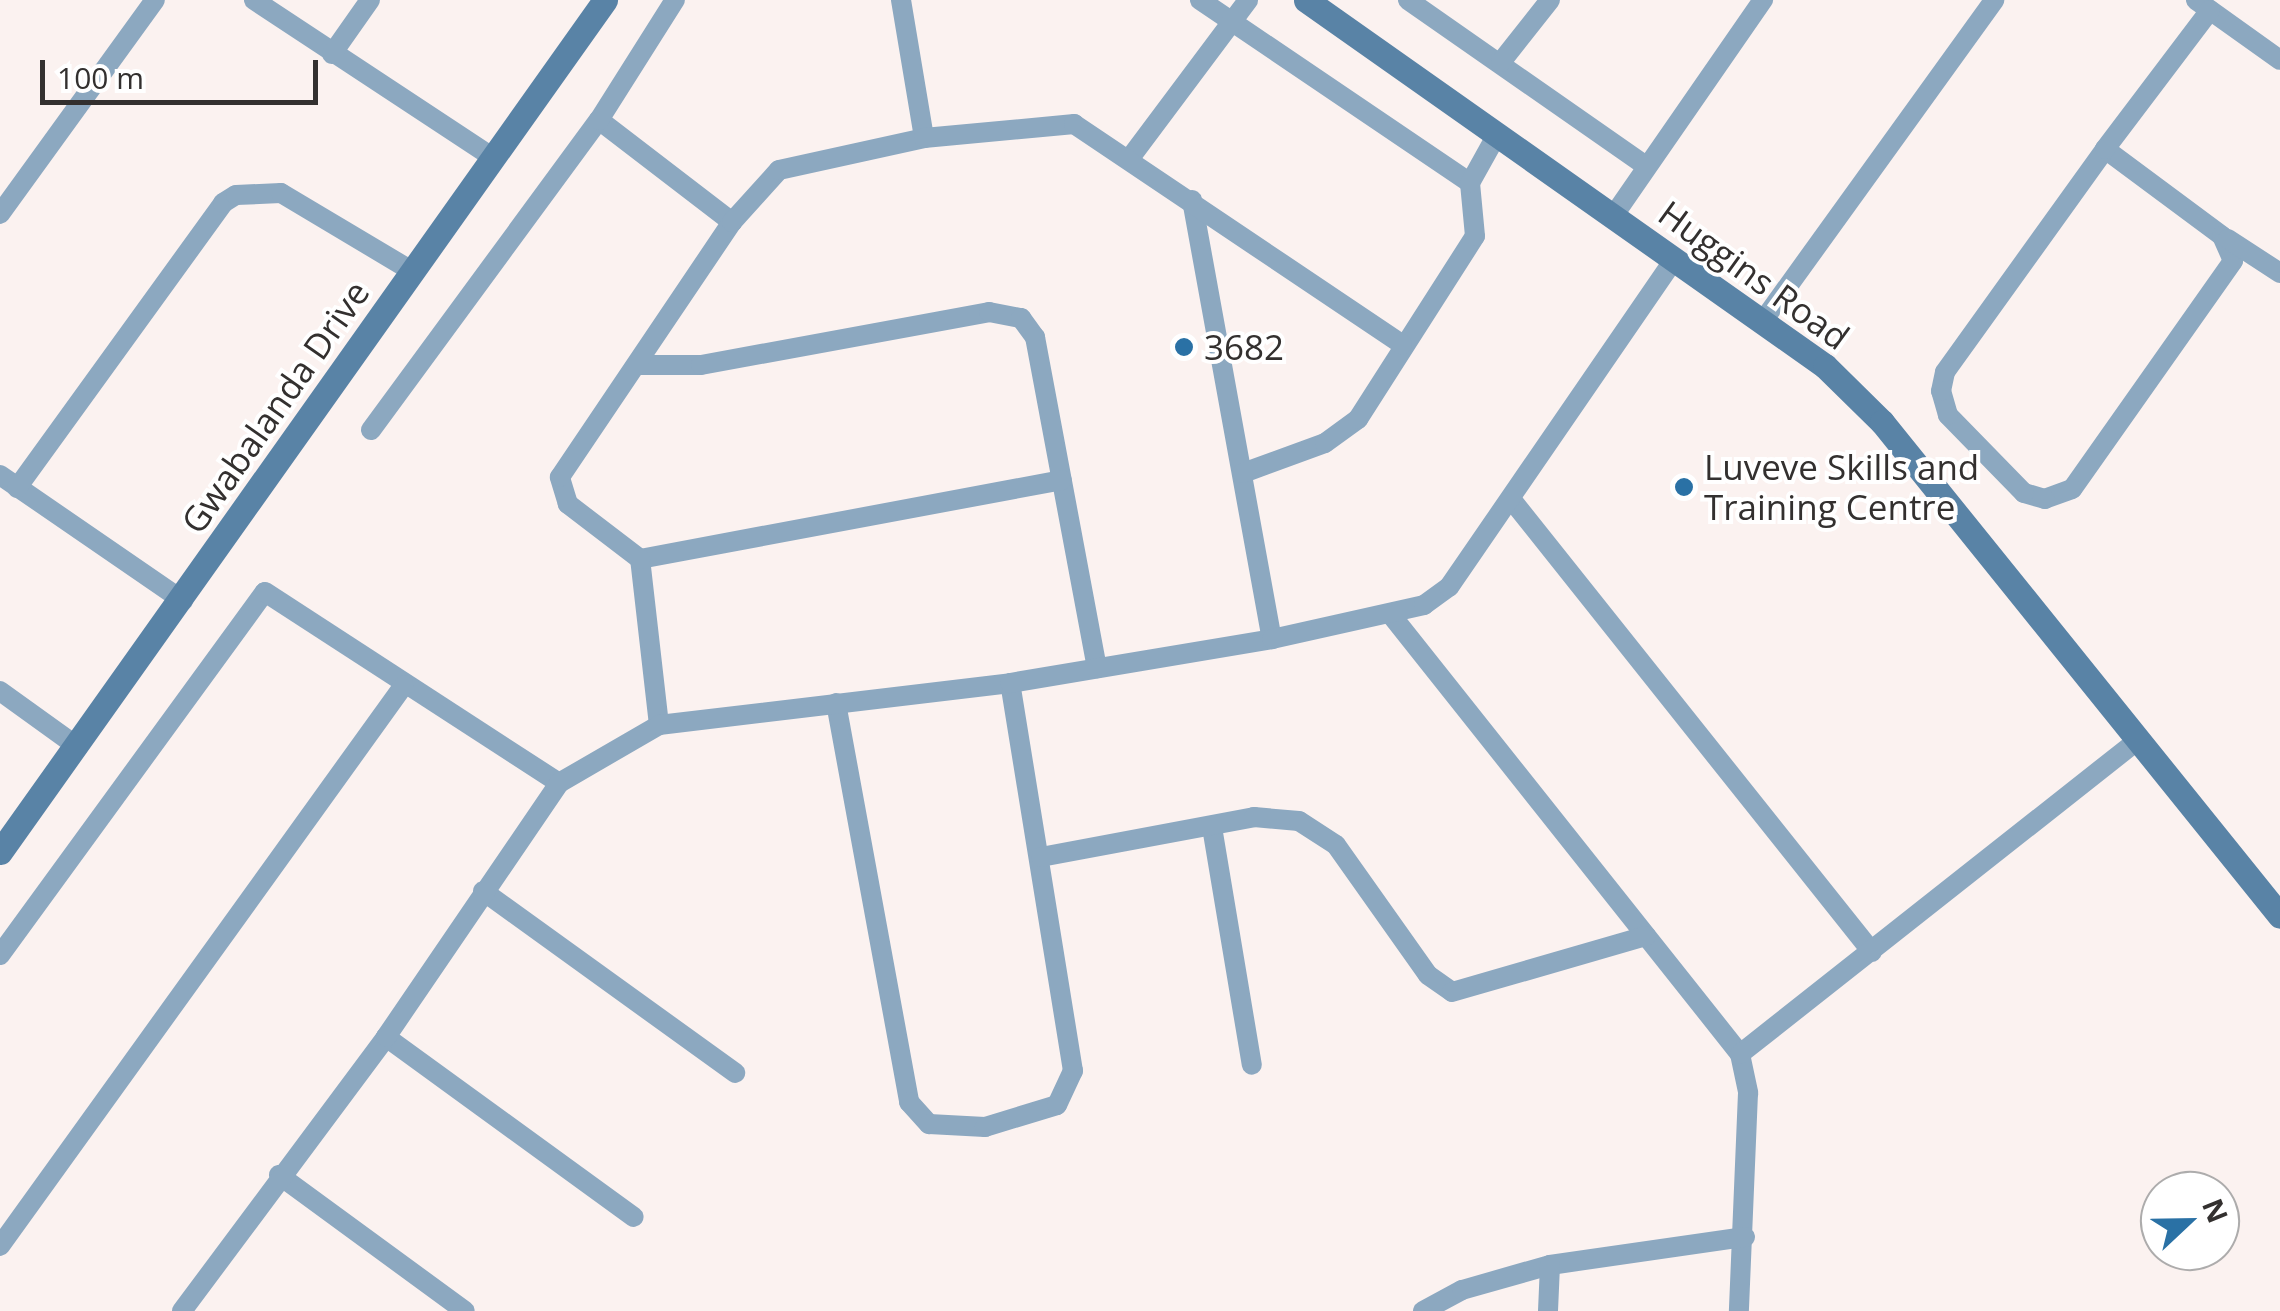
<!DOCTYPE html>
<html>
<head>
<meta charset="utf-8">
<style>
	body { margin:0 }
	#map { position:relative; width:2280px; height:1311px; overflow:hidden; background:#fbf2f0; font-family:"Open Sans",sans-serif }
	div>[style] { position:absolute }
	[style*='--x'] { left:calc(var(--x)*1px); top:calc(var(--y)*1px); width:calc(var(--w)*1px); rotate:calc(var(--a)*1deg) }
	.street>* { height:20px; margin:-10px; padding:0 10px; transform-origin:10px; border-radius:10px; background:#8ca8c0 }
	.secondary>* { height:25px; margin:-12.5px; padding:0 12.5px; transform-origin:12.5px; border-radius:12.5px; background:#5983a6 }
	.dots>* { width:28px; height:28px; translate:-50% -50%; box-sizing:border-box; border:5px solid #fff; border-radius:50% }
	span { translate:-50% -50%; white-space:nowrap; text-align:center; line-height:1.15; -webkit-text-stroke:8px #fff; paint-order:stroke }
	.street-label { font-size:35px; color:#33302f }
	.poi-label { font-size:35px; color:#33302f }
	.left { translate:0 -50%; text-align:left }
	.north { position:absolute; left:2140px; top:1171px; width:100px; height:100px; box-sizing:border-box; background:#fff; border:2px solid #adacac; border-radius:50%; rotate:68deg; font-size:28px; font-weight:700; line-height:40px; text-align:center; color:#33302f }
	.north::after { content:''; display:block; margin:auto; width:35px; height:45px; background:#2a71a5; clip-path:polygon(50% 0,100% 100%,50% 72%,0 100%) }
	.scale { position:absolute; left:40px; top:60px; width:278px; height:45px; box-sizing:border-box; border:5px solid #33302f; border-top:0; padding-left:12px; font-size:30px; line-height:35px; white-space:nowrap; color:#33302f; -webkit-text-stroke:8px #fff; paint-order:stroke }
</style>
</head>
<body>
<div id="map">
	<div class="street">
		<div style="--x:254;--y:0;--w:287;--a:33.4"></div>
		<div style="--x:901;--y:0;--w:140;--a:80.5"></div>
		<div style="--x:1200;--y:0;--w:326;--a:34.1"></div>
		<div style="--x:1408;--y:0;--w:290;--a:34.9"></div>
		<div style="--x:2196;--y:0;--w:103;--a:35.5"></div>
		<div style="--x:332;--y:54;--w:66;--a:-54.9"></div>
		<div style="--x:1501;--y:62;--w:79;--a:-51.7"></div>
		<div style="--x:599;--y:120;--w:168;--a:37.5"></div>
		<div style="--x:2105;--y:149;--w:146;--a:36.6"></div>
		<div style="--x:2222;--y:236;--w:27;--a:66"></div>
		<div style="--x:2233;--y:261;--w:279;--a:125.2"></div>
		<div style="--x:2072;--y:489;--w:29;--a:160"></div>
		<div style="--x:2045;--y:499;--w:22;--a:-164"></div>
		<div style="--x:2024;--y:493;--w:109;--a:-134.3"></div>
		<div style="--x:1948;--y:415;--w:25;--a:-106"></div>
		<div style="--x:1941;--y:391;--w:19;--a:-78"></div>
		<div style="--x:1945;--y:372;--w:274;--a:-54.3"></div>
		<div style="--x:2105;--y:149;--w:174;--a:-52.9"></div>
		<div style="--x:1130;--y:158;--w:197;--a:-53.2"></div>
		<div style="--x:1192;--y:200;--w:446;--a:79.7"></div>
		<div style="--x:0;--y:214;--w:264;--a:-54.1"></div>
		<div style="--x:1614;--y:215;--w:262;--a:-55.3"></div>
		<div style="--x:2228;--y:239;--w:62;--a:33.2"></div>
		<div style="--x:1765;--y:318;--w:392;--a:-54.2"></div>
		<div style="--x:637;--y:365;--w:64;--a:0"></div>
		<div style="--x:701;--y:365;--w:293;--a:-10.4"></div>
		<div style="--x:989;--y:312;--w:33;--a:11"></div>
		<div style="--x:1021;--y:318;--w:24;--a:54"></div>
		<div style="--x:1035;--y:337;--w:337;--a:79.4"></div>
		<div style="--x:371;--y:430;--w:385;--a:-53.7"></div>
		<div style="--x:599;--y:120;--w:142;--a:-57.7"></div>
		<div style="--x:1243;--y:473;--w:87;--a:-20.1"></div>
		<div style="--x:1325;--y:443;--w:41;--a:-36"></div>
		<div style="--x:1358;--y:419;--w:217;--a:-57.4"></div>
		<div style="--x:1475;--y:236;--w:53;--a:-95.4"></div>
		<div style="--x:1470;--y:183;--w:51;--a:-60.9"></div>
		<div style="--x:0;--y:475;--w:222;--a:34.5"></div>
		<div style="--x:17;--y:488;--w:352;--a:-54.1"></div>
		<div style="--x:223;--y:203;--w:15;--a:-32"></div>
		<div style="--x:236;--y:195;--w:45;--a:-2.5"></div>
		<div style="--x:281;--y:193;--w:152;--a:30.8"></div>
		<div style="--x:1511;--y:499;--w:579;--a:51.45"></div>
		<div style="--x:640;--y:559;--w:429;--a:-10.6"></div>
		<div style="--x:1392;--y:616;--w:559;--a:51.53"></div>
		<div style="--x:1740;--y:1054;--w:40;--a:78"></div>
		<div style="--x:1748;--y:1093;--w:218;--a:92.4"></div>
		<div style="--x:0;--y:691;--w:96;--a:35.7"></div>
		<div style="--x:836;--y:703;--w:406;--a:79.6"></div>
		<div style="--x:909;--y:1102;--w:30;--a:48"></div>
		<div style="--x:929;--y:1124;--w:56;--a:3.1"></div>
		<div style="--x:985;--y:1127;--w:75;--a:-17"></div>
		<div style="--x:1057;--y:1105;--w:38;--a:-65"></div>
		<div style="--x:1073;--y:1071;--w:393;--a:-99.2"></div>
		<div style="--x:659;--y:725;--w:167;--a:-96.5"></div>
		<div style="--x:640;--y:559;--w:91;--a:-142.6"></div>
		<div style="--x:568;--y:504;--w:28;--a:-107"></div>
		<div style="--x:560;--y:477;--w:308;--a:-56"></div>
		<div style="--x:732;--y:222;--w:70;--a:-47.9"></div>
		<div style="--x:779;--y:170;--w:148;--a:-12.4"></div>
		<div style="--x:924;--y:138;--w:151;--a:-5.3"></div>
		<div style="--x:1074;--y:124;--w:395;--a:33.9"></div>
		<div style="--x:1212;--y:827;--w:241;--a:80.5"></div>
		<div style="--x:1041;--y:857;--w:217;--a:-10.6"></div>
		<div style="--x:1254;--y:817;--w:45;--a:5.1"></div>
		<div style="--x:1299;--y:821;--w:44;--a:33"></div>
		<div style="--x:1336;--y:845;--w:159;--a:54.7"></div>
		<div style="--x:1428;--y:975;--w:29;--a:35"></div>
		<div style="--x:1452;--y:992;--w:202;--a:-16.1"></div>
		<div style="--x:483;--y:891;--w:311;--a:35.8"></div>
		<div style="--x:0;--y:955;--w:449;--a:-53.9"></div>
		<div style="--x:265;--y:592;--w:351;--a:33"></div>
		<div style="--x:386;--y:1037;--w:306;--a:36"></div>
		<div style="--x:1740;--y:1054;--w:507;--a:-38.27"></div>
		<div style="--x:279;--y:1175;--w:230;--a:36.2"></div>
		<div style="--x:0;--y:1246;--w:691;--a:-54.24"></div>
		<div style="--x:182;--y:1311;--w:342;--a:-53.3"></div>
		<div style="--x:386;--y:1037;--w:307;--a:-55.7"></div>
		<div style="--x:559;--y:783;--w:116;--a:-30.1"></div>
		<div style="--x:659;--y:725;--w:354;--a:-6.8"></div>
		<div style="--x:1010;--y:683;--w:266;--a:-9.5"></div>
		<div style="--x:1272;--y:639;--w:156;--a:-12.6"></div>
		<div style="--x:1424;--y:605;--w:31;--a:-36"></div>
		<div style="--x:1449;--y:587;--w:393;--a:-55.5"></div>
		<div style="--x:1423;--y:1311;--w:44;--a:-28.3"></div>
		<div style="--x:1462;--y:1290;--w:91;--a:-15.9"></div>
		<div style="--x:1550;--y:1265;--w:197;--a:-8.2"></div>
		<div style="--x:1548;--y:1311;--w:46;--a:-87.5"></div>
	</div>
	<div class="secondary">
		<div style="--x:1306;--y:0;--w:635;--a:35.19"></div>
		<div style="--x:1825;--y:366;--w:80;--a:44.5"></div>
		<div style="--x:1882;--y:422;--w:634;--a:51.14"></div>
		<div style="--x:0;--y:852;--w:1045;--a:-54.62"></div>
	</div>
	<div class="dots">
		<div style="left:1184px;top:347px;background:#2a71a5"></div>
		<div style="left:1684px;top:487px;background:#2a71a5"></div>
	</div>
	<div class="street-label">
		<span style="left:1754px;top:275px;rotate:36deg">Huggins Road</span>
		<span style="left:275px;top:407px;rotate:-55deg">Gwabalanda Drive</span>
	</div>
	<div class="poi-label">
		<span class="left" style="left:1204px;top:347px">3682</span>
		<span class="left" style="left:1704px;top:487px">Luveve Skills and<br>Training Centre</span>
	</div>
	<div class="north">N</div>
	<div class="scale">100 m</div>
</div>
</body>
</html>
